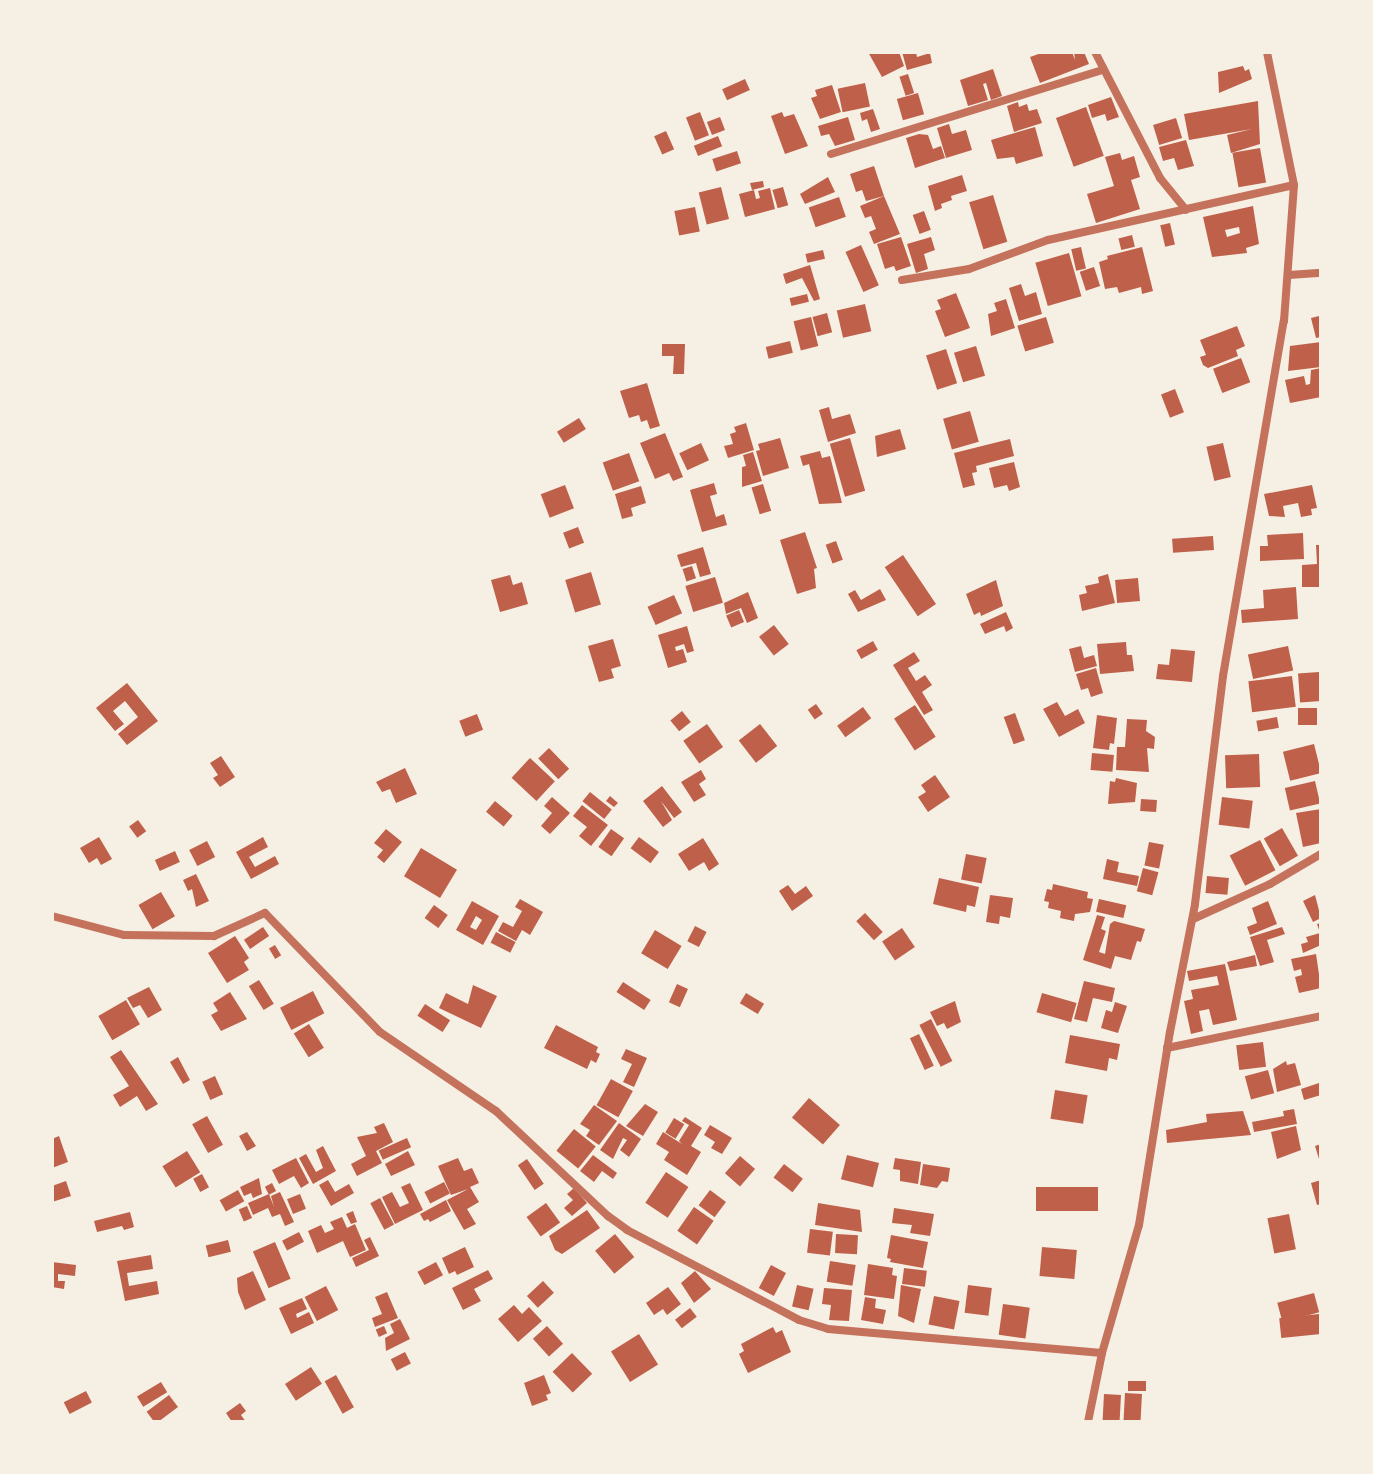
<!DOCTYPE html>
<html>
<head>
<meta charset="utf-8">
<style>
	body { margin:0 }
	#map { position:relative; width:1373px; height:1474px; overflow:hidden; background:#f6efe4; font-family:"Alegreya Sans",sans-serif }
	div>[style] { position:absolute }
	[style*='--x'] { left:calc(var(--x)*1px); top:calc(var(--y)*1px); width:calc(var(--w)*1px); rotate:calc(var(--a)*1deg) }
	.building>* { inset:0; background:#bf614a; transform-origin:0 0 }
	.minor>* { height:8px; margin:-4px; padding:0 4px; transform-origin:4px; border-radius:4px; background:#c5725c }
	span { translate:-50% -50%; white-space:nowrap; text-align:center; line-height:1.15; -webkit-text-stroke:6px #f6efe4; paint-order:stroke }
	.frame { position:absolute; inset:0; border:54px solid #f6efe4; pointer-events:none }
</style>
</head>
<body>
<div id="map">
	<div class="building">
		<div style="clip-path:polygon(868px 52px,899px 52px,904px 66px,882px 77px)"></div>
		<div style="clip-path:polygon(902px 52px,916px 52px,917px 57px,930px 53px,932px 63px,907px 70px)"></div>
		<div style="clip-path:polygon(1044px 52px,1072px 52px,1075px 60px,1074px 52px,1084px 52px,1089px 64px,1040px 83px,1030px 57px)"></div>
		<div style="clip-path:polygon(1243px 66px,1245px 71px,1249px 69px,1252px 79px,1219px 93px,1218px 72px)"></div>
		<div style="clip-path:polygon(993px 69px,1002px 96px,991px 100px,986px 83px,983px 84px,988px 100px,968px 106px,960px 80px)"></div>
		<div style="left:908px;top:74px;width:20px;height:9px;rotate:72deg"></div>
		<div style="left:745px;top:79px;width:12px;height:25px;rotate:66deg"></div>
		<div style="left:865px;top:83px;width:24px;height:28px;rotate:78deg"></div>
		<div style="clip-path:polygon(832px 85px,841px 112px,820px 119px,811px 98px,817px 96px,815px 90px)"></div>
		<div style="left:918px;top:93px;width:22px;height:22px;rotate:74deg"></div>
		<div style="clip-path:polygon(1111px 97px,1119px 117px,1107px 121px,1105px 114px,1092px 118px,1088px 105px)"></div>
		<div style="clip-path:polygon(1258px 101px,1260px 144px,1231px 153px,1227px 135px,1252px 129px,1189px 140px,1184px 114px)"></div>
		<div style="clip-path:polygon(1018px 102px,1019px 107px,1027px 104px,1029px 111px,1037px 109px,1042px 123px,1014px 132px,1007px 106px)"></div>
		<div style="left:1086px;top:107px;width:52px;height:32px;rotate:70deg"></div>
		<div style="clip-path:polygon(873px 109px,880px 129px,871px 132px,867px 119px,862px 121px,860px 113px)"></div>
		<div style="left:700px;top:112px;width:25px;height:15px;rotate:69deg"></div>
		<div style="clip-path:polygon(782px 112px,784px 117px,794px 114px,808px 146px,785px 154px,771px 116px)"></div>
		<div style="left:720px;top:117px;width:14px;height:14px;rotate:69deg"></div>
		<div style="clip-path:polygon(848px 117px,855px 140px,835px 146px,829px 134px,821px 136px,818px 126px)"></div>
		<div style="left:1176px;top:118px;width:21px;height:24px;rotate:73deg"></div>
		<div style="clip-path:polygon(949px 124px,952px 134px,966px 130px,972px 150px,946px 158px,937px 128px)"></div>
		<div style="clip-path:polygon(1035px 127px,1043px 156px,1016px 164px,1014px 157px,997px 159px,991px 140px)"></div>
		<div style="left:666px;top:131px;width:20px;height:13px;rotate:66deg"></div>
		<div style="clip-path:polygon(919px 134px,928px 135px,933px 149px,941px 146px,945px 158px,915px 168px,906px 138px)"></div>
		<div style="left:718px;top:136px;width:11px;height:26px;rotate:68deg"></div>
		<div style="clip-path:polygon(1186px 140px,1194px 166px,1178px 170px,1174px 158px,1163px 161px,1159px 147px)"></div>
		<div style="left:1260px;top:148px;width:35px;height:28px;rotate:80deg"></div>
		<div style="left:737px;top:151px;width:13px;height:26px;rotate:72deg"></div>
		<div style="clip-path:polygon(1120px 153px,1122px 160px,1134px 156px,1140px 177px,1131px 180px,1140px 209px,1096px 223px,1087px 194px,1114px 186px,1105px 157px)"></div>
		<div style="clip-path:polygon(874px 166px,884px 196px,866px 201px,862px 190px,856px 192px,850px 174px)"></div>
		<div style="clip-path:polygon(962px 175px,967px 191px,951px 196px,952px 200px,941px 204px,942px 208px,935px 211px,928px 186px)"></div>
		<div style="clip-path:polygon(828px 177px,835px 192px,805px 204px,800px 194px)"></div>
		<div style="clip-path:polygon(763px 181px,764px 187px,752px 190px,750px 183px)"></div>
		<div style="left:721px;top:187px;width:33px;height:23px;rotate:76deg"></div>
		<div style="left:783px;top:187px;width:19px;height:11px;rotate:74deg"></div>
		<div style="clip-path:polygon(770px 188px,775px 209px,745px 217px,739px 194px,754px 190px,756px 199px,760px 198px,758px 191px)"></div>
		<div style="left:993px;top:195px;width:49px;height:25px;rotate:73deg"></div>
		<div style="clip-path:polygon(884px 196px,900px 234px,874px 244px,869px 232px,876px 229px,871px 216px,865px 218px,860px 206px)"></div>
		<div style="left:839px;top:197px;width:21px;height:32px;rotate:71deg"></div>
		<div style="clip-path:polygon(evenodd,1253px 206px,1259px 244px,1246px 248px,1247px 253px,1212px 257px,1203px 217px,1253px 206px,1239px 227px,1240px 233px,1227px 237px,1225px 230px,1239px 227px)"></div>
		<div style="left:695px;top:207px;width:25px;height:21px;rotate:79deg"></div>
		<div style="left:924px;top:211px;width:20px;height:12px;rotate:70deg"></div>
		<div style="left:1170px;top:223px;width:22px;height:10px;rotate:77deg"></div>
		<div style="left:1132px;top:235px;width:12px;height:14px;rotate:76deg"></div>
		<div style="clip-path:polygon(901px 237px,911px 266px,896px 271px,894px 266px,885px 269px,877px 244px)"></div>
		<div style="clip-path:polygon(931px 237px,935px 250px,924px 254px,928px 269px,916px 273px,907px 244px)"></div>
		<div style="left:861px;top:245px;width:44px;height:17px;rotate:66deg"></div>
		<div style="left:1081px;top:247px;width:22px;height:10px;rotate:77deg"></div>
		<div style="clip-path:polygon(1142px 247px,1153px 291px,1142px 294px,1141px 287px,1119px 293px,1117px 287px,1105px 289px,1099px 262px,1108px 259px,1107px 256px)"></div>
		<div style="left:823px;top:250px;width:9px;height:18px;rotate:77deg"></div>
		<div style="left:1069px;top:253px;width:45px;height:35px;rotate:74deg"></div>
		<div style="clip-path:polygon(810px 265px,820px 299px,814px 301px,802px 278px,786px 284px,783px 274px)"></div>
		<div style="left:1094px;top:267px;width:20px;height:15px;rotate:72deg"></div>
		<div style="clip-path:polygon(1021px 284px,1025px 296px,1036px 292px,1042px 314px,1019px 321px,1009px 288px)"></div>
		<div style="clip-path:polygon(956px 293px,970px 328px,945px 337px,935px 311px,941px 309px,937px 300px)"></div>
		<div style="left:807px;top:294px;width:8px;height:18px;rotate:76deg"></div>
		<div style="clip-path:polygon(1006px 299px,1015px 328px,991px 336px,988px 314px,997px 311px,994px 303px)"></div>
		<div style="left:865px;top:304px;width:28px;height:29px;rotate:77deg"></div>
		<div style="left:827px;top:313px;width:20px;height:15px;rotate:75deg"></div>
		<div style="clip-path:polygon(1319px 316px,1321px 337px,1316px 338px,1311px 318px)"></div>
		<div style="left:811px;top:317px;width:30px;height:18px;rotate:76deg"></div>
		<div style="left:1046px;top:317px;width:27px;height:30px;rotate:73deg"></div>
		<div style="clip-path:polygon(1237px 326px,1245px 346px,1236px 350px,1238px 356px,1208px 368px,1203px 365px,1200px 357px,1206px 355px,1200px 340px)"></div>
		<div style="left:790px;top:341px;width:12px;height:25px;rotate:76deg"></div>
		<div style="clip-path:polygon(1321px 342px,1321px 367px,1288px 371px,1290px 346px)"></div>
		<div style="clip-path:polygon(662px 344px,685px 344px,684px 374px,673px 374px,674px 356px,662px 356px)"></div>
		<div style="left:976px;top:346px;width:31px;height:23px;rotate:73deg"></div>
		<div style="left:946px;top:349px;width:36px;height:21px;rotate:72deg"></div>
		<div style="left:1241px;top:358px;width:26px;height:30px;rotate:69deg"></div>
		<div style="clip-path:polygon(1321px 368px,1321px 397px,1290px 403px,1285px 380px,1304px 376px,1306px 385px,1310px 384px,1311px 370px)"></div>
		<div style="clip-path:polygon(647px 383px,660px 426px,650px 429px,647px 420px,641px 422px,639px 415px,629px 418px,620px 391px)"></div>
		<div style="left:1175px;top:389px;width:25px;height:15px;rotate:69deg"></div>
		<div style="clip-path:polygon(829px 407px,832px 419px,850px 414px,856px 433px,828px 442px,819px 410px)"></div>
		<div style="left:970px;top:411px;width:32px;height:28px;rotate:74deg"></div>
		<div style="left:579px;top:418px;width:13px;height:26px;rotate:58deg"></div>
		<div style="clip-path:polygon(746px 423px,754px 450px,728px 458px,724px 446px,733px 444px,730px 434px,736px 432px,734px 427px)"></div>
		<div style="clip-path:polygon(900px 429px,906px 449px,877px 457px,875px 436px)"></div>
		<div style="clip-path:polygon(665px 433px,683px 477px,673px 481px,669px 473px,655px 479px,640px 443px)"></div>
		<div style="clip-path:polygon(780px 438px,789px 468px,763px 476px,756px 451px,760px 450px,758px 444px)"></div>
		<div style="left:850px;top:438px;width:55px;height:21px;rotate:74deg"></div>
		<div style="clip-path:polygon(1010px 439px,1014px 456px,976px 466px,977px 472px,972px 473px,975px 485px,963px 488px,954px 453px)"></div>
		<div style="left:701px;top:443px;width:19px;height:24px;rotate:65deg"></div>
		<div style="left:1223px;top:443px;width:35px;height:17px;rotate:77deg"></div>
		<div style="clip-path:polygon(820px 451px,822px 458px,830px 456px,842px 503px,819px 504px,809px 464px,803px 466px,800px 456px)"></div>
		<div style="clip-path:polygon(753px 452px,762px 481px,742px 487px,742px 467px,746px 466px,743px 455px)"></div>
		<div style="left:629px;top:453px;width:30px;height:28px;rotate:70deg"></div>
		<div style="clip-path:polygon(1014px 462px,1020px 487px,1009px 491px,1007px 485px,994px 488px,989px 468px)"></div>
		<div style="clip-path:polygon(714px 483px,717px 494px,710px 496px,716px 517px,724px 514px,727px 525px,702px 532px,690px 490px)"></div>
		<div style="left:763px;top:484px;width:28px;height:12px;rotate:73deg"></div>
		<div style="left:565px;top:485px;width:25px;height:26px;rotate:69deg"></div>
		<div style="clip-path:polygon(1312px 485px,1317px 508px,1311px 509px,1312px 515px,1301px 517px,1298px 503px,1283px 506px,1285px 517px,1269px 516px,1264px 494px)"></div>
		<div style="clip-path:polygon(641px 486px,646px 503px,631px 508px,633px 516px,622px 519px,615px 494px)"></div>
		<div style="left:578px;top:527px;width:17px;height:16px;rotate:69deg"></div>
		<div style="clip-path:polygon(805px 532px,817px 568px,814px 569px,816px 588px,797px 594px,780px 540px)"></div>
		<div style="clip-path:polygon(1303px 533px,1304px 559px,1260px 561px,1260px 546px,1268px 546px,1267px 535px)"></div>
		<div style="left:1213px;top:536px;width:14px;height:41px;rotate:86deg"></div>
		<div style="left:836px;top:541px;width:20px;height:11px;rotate:70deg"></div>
		<div style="clip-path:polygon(1316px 545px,1321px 545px,1321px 587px,1302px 587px,1302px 565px,1317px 564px)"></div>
		<div style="clip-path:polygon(703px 547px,711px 574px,700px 577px,696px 563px,681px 567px,677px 555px)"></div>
		<div style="left:903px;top:555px;width:59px;height:22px;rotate:56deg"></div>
		<div style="left:692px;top:566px;width:13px;height:10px;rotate:72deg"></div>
		<div style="left:591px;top:572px;width:34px;height:27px;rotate:73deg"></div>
		<div style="clip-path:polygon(1108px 574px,1115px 603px,1082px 611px,1079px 595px,1087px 593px,1085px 586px,1099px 583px,1098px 577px)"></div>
		<div style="clip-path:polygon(510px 575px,513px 585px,522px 582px,528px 604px,500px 612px,491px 580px)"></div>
		<div style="left:715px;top:577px;width:27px;height:31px;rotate:73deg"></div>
		<div style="left:1138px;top:578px;width:23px;height:23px;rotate:85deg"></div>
		<div style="clip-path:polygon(996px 580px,1003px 606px,981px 616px,980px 612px,974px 615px,966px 594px)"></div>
		<div style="clip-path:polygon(1296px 587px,1298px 619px,1242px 623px,1241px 610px,1264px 608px,1263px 590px)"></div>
		<div style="clip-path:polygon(880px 589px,886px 600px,858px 612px,848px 594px,855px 590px,861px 600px)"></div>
		<div style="clip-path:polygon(748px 592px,758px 618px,747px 623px,741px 608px,726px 614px,724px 603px)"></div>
		<div style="left:674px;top:595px;width:20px;height:29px;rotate:66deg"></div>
		<div style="left:739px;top:610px;width:13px;height:14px;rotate:67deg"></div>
		<div style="clip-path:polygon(1006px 612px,1013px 628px,1006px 632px,1004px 626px,985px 634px,980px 624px)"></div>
		<div style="left:774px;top:625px;width:24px;height:19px;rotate:52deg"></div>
		<div style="clip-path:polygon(687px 626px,694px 651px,687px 653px,684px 644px,675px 647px,676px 651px,683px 649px,687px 662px,668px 668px,658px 635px)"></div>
		<div style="clip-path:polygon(613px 639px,621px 666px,611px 669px,614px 678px,599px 682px,588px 646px)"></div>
		<div style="left:873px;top:641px;width:10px;height:19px;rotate:61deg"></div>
		<div style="clip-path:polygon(1126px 642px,1127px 655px,1132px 655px,1134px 671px,1100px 674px,1097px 644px)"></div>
		<div style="clip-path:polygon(1081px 646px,1084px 658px,1094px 655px,1097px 666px,1075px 672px,1069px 649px)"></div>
		<div style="left:1288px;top:646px;width:25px;height:41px;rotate:78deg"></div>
		<div style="clip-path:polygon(1171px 649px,1195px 651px,1192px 682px,1156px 679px,1158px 664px,1169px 665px)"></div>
		<div style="clip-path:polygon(914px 652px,920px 661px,908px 668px,916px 681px,925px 675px,932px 685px,922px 692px,933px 710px,924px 715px,893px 665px)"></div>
		<div style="clip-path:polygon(1096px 668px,1103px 693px,1091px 697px,1088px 688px,1081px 690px,1076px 674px)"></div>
		<div style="left:1319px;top:672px;width:29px;height:21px;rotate:86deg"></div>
		<div style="left:1292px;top:676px;width:31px;height:44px;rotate:83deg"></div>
		<div style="clip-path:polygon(127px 683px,158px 721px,127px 745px,118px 734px,138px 717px,125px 701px,113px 711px,124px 724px,115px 731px,96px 708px)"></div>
		<div style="clip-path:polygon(1057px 702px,1065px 716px,1078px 709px,1085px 723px,1059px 737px,1043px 709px)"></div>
		<div style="left:816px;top:704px;width:12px;height:10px;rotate:55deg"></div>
		<div style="left:915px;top:705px;width:38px;height:25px;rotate:57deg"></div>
		<div style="left:863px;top:707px;width:14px;height:32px;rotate:54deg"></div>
		<div style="left:1298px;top:708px;width:19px;height:17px"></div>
		<div style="left:682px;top:711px;width:14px;height:15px;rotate:51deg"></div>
		<div style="left:1015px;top:713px;width:29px;height:12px;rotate:70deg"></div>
		<div style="left:477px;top:714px;width:17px;height:19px;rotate:69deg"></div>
		<div style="clip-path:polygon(1097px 715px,1117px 718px,1114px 744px,1110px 743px,1109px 750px,1093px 748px)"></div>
		<div style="left:1277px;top:717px;width:11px;height:21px;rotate:80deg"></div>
		<div style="clip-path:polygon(1127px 719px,1147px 720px,1146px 731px,1155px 737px,1154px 749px,1147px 748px,1149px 772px,1116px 770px,1117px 747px,1125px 747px)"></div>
		<div style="left:707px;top:724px;width:28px;height:29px;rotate:55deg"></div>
		<div style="left:760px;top:724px;width:28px;height:27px;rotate:52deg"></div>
		<div style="left:1314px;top:744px;width:30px;height:32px;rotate:76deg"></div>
		<div style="left:549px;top:748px;width:29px;height:15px;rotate:46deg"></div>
		<div style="left:1092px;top:753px;width:22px;height:17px;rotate:5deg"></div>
		<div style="left:1259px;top:754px;width:33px;height:34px;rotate:88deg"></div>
		<div style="clip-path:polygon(221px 756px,235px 777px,220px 787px,213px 778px,218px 775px,210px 763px)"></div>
		<div style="left:530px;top:758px;width:34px;height:27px;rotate:43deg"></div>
		<div style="clip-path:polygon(405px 768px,417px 794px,396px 803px,390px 789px,382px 792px,376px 782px)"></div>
		<div style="clip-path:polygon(701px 770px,706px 779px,699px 784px,706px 795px,694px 802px,681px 782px)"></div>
		<div style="clip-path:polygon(935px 775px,950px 797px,928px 812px,918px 797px,926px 792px,921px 785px)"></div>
		<div style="clip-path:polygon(1116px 778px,1137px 783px,1135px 802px,1108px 804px,1110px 781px,1115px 782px)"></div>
		<div style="left:1315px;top:781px;width:23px;height:31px;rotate:77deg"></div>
		<div style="clip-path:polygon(662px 786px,682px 812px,674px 818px,661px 801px,672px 820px,663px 827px,643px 801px)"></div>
		<div style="left:590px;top:792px;width:28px;height:12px;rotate:39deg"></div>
		<div style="clip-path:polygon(610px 796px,618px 803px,614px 807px,606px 801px)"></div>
		<div style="clip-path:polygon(552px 797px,570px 813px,550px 834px,541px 826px,552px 813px,544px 806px)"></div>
		<div style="left:1222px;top:797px;width:31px;height:28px;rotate:7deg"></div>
		<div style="left:1141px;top:799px;width:16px;height:12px;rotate:4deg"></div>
		<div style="left:495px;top:801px;width:23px;height:14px;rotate:40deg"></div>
		<div style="clip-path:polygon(582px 805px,608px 825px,591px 846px,579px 836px,587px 827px,573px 816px)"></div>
		<div style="clip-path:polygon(1321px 809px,1321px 843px,1303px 847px,1296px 813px)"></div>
		<div style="left:138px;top:820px;width:14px;height:11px;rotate:54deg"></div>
		<div style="left:1282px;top:828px;width:32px;height:21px;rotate:60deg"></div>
		<div style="clip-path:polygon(386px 829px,402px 842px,384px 863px,377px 857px,383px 850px,374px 843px)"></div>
		<div style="left:611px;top:829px;width:16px;height:22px;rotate:35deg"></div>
		<div style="clip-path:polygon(99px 837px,112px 859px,101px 865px,97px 858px,89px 863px,80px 848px)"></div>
		<div style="clip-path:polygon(263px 837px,268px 847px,249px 857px,255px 867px,275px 856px,279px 864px,251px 879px,236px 852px)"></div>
		<div style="left:639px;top:837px;width:25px;height:14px;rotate:37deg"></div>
		<div style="clip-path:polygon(703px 838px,719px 864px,709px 871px,704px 862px,689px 871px,678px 854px)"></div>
		<div style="left:1260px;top:840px;width:34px;height:34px;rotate:63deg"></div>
		<div style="left:207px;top:841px;width:18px;height:20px;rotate:63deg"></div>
		<div style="left:1149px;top:842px;width:15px;height:24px;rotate:11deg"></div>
		<div style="left:421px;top:848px;width:42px;height:33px;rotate:31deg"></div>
		<div style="left:175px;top:851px;width:12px;height:22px;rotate:66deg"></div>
		<div style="left:966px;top:854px;width:21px;height:26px;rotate:11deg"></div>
		<div style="clip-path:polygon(1107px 859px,1119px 862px,1117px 872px,1139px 876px,1137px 886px,1103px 879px)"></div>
		<div style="left:1143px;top:868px;width:16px;height:24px;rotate:15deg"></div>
		<div style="clip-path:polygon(196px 874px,209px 901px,196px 907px,192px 889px,188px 891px,183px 880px)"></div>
		<div style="left:1207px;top:876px;width:22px;height:17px;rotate:5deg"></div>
		<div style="clip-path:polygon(939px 878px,979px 887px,975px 907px,967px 905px,966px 912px,933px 904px)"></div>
		<div style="clip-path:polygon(1053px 884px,1088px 892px,1087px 898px,1093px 899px,1090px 912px,1075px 914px,1074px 921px,1060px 918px,1061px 911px,1048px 908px,1049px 902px,1044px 901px,1047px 889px,1052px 890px)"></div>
		<div style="clip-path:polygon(788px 885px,795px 894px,806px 886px,813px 896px,792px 911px,779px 891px)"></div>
		<div style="left:161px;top:892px;width:28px;height:26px;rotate:60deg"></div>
		<div style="clip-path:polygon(990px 895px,1013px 898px,1010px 918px,1000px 916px,999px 924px,986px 922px)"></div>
		<div style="clip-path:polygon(1315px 895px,1321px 918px,1313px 922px,1303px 901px)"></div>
		<div style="clip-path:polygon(520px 899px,543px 912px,530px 935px,522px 930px,516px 941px,498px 931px,503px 922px,513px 927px,522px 911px,515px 907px)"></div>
		<div style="left:1099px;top:899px;width:28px;height:13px;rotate:13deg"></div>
		<div style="clip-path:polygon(evenodd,472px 901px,499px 916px,483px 945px,456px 930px,472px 901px,476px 916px,482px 920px,476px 930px,470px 927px,476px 916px)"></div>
		<div style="clip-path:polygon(1268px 901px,1277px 924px,1250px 935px,1247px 927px,1257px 923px,1252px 908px)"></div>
		<div style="left:434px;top:905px;width:17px;height:16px;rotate:36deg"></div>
		<div style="left:865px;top:913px;width:26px;height:12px;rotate:47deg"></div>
		<div style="clip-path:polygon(1097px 915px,1105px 917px,1101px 929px,1106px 931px,1099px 952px,1105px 954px,1110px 924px,1114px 921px,1145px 929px,1141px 942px,1137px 941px,1131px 960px,1115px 956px,1111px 969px,1083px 960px)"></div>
		<div style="clip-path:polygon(1321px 923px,1321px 945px,1303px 953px,1301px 944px,1308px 942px,1306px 937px,1320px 933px,1317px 924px)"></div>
		<div style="left:695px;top:926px;width:13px;height:17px;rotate:27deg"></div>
		<div style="left:263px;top:927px;width:11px;height:23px;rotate:56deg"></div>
		<div style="clip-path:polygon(1282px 927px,1285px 934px,1267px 940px,1274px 962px,1260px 966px,1250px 937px)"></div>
		<div style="left:902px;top:928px;width:23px;height:24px;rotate:56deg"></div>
		<div style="left:655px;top:930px;width:31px;height:27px;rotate:31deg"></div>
		<div style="left:496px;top:932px;width:22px;height:12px;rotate:27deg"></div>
		<div style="clip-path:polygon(235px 936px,249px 958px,244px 962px,249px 970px,227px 983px,208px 953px)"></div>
		<div style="left:275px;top:945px;width:12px;height:7px;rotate:59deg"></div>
		<div style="clip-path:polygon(1316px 954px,1321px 988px,1299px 993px,1295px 977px,1302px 975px,1301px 969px,1294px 971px,1291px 959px)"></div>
		<div style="clip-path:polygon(1255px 955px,1257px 966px,1230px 971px,1227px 962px)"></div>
		<div style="clip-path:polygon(1225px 964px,1237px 1020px,1213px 1025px,1209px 1009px,1199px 1011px,1203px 1031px,1191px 1034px,1184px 1001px,1193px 999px,1191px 990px,1219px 985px,1217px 976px,1189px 981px,1187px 971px)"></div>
		<div style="left:259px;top:980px;width:28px;height:12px;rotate:58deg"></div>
		<div style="clip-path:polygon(1084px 981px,1115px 988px,1112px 1002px,1093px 998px,1087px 1022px,1074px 1019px)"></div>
		<div style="left:623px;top:982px;width:33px;height:12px;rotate:33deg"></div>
		<div style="left:677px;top:984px;width:12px;height:20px;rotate:24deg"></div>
		<div style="clip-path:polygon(473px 985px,497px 996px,481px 1028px,439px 1008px,446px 993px,468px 1004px)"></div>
		<div style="clip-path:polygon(149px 987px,162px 1010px,148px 1018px,140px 1005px,133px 1008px,127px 998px)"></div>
		<div style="left:313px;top:991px;width:25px;height:37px;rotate:63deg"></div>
		<div style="clip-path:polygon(230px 992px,247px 1019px,221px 1031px,211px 1015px,218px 1011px,213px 1003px)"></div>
		<div style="left:746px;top:993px;width:21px;height:12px;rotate:31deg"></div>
		<div style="left:1042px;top:993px;width:36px;height:20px;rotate:16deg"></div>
		<div style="left:126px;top:1000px;width:28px;height:32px;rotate:60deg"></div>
		<div style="clip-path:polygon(955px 1001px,961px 1022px,947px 1029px,944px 1023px,937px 1026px,930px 1012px)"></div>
		<div style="clip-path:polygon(1115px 1002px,1127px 1006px,1118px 1033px,1101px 1028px,1106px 1010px,1112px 1012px)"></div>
		<div style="left:425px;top:1004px;width:30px;height:14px;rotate:33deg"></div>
		<div style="left:931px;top:1019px;width:47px;height:13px;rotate:63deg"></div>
		<div style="left:309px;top:1024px;width:28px;height:18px;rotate:58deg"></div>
		<div style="clip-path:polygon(556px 1025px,598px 1047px,596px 1052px,600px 1054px,596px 1063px,591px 1060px,587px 1069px,544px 1048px)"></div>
		<div style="left:919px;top:1034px;width:35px;height:10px;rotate:65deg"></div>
		<div style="clip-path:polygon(1070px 1035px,1120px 1044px,1117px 1060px,1109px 1058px,1107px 1071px,1065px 1063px)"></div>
		<div style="left:1263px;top:1042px;width:25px;height:27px;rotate:83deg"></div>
		<div style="clip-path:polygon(626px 1049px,647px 1058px,634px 1087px,623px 1082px,632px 1064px,621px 1059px)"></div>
		<div style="clip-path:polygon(121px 1050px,158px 1104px,146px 1111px,137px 1096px,120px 1107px,113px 1095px,129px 1086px,110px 1057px)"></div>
		<div style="clip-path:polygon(178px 1057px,190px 1080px,183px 1084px,170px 1062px)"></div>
		<div style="clip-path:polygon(1286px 1061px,1287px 1065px,1295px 1063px,1301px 1085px,1277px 1092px,1273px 1069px)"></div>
		<div style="left:1268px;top:1070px;width:24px;height:24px;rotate:75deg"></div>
		<div style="left:215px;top:1076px;width:20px;height:14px;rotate:66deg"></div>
		<div style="left:611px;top:1079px;width:25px;height:30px;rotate:29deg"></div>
		<div style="clip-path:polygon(1319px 1083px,1321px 1095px,1304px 1100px,1301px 1089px)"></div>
		<div style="left:1055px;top:1090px;width:33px;height:29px;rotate:9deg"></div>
		<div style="left:809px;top:1098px;width:41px;height:26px;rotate:41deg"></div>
		<div style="clip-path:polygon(645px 1104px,658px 1112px,643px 1136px,626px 1126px)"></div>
		<div style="clip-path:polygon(594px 1105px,617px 1121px,599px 1145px,586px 1136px,590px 1130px,580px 1124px)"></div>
		<div style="clip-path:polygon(1294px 1109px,1297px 1124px,1254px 1132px,1252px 1122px,1284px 1116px,1283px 1111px)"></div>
		<div style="clip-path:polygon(1243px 1111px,1251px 1135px,1167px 1143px,1166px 1130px,1207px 1122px,1206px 1114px)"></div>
		<div style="left:207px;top:1116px;width:33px;height:17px;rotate:61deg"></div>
		<div style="clip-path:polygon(685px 1117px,702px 1128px,691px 1146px,701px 1152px,687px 1175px,664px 1160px,669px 1152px,656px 1144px,663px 1132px,682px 1144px,679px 1141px,689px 1125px,682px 1121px)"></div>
		<div style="left:674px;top:1118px;width:12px;height:17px;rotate:31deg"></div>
		<div style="clip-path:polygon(384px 1123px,393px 1142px,376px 1151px,382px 1163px,357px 1176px,351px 1164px,366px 1156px,357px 1137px,377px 1133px,374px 1127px)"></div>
		<div style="clip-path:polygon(619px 1123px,641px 1139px,629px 1157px,620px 1150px,627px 1140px,623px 1138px,613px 1159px,600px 1150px)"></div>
		<div style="clip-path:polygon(710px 1125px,732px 1138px,722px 1154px,711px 1148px,715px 1142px,704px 1135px)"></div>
		<div style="clip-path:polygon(1296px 1126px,1301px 1150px,1277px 1159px,1271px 1132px)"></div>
		<div style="left:574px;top:1129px;width:28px;height:28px;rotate:39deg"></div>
		<div style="clip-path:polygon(247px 1132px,256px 1146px,247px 1151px,239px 1136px)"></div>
		<div style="clip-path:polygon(59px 1136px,68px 1162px,52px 1168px,52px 1139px)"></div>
		<div style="left:407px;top:1138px;width:10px;height:31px;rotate:66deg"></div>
		<div style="clip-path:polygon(1321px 1144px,1321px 1158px,1319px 1159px,1315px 1146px)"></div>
		<div style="clip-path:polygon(323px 1146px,336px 1171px,313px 1184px,299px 1158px,306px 1154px,316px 1172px,323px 1168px,316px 1150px)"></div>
		<div style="left:187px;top:1151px;width:25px;height:29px;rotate:58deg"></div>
		<div style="clip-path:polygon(408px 1151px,415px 1165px,391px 1176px,385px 1164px)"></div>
		<div style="clip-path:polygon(593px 1155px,617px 1173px,613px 1179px,602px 1171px,594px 1182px,580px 1171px)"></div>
		<div style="left:847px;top:1155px;width:33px;height:25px;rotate:14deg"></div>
		<div style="left:740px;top:1156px;width:20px;height:23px;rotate:41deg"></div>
		<div style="clip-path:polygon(296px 1158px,309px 1183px,301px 1188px,294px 1176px,279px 1184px,272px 1170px)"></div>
		<div style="clip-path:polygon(458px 1158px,464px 1171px,472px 1168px,479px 1183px,470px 1187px,479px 1202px,467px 1209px,476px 1224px,464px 1230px,447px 1200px,468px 1189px,451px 1195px,438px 1166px)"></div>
		<div style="clip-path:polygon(895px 1158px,921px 1162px,918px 1184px,900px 1181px,900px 1170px,893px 1169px)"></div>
		<div style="left:527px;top:1159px;width:30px;height:11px;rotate:56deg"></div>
		<div style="left:784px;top:1164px;width:24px;height:17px;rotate:38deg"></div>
		<div style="clip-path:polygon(923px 1164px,950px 1168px,948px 1182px,942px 1181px,937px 1188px,920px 1185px)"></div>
		<div style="left:666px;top:1172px;width:27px;height:37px;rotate:34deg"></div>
		<div style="left:202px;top:1174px;width:15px;height:10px;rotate:62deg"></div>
		<div style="clip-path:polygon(259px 1178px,262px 1194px,253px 1198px,251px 1193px,244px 1196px,240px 1187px)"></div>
		<div style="clip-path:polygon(328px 1180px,335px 1192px,349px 1184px,354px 1193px,331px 1206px,319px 1185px)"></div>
		<div style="clip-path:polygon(1321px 1180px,1321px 1204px,1317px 1205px,1311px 1183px)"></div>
		<div style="clip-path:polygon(66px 1181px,71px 1196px,52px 1202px,52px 1186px)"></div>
		<div style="left:444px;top:1182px;width:13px;height:22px;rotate:63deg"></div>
		<div style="left:272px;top:1183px;width:9px;height:8px;rotate:63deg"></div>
		<div style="clip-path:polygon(410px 1183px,423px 1210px,395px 1224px,382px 1197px,392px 1192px,400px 1207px,409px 1203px,401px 1187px)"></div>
		<div style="left:1098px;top:1187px;width:24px;height:62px;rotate:90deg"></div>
		<div style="clip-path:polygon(574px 1188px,587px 1203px,572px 1216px,564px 1208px,573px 1200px,567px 1194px)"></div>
		<div style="left:238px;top:1190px;width:13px;height:21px;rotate:61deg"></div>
		<div style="left:710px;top:1190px;width:20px;height:19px;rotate:37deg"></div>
		<div style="clip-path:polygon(280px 1192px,294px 1222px,285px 1226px,280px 1214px,272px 1217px,268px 1208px,253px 1215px,248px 1203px,269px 1194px,274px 1207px,271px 1196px)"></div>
		<div style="left:300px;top:1194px;width:16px;height:14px;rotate:68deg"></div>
		<div style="left:380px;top:1198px;width:30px;height:11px;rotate:62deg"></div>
		<div style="clip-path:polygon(446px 1200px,451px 1211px,430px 1222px,428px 1219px,424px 1221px,420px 1214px)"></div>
		<div style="left:546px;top:1203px;width:24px;height:24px;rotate:54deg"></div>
		<div style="clip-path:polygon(818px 1203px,860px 1210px,862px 1232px,815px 1225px)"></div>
		<div style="left:247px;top:1206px;width:13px;height:9px;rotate:67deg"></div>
		<div style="left:694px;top:1207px;width:24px;height:29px;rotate:35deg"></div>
		<div style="clip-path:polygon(894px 1208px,934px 1214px,930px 1236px,910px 1233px,912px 1225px,892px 1223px)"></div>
		<div style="clip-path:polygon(587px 1210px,600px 1228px,562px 1254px,555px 1250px,549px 1236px)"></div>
		<div style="clip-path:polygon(353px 1211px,357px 1222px,351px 1224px,346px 1214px)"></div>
		<div style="clip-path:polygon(130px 1212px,134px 1227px,124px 1230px,122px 1226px,97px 1232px,94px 1221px)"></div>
		<div style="left:1289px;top:1214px;width:36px;height:22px;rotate:79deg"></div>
		<div style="clip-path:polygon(342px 1217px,347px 1228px,355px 1224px,366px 1250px,350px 1257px,343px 1241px,317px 1253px,308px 1231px,321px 1225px,325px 1233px,334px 1229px,330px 1222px)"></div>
		<div style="left:810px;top:1229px;width:23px;height:24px;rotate:7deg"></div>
		<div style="left:299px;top:1232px;width:11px;height:19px;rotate:63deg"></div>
		<div style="left:615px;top:1234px;width:30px;height:26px;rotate:50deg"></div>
		<div style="left:836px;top:1234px;width:22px;height:19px;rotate:3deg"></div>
		<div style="clip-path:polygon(891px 1235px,928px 1242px,923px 1268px,890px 1262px,891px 1259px,887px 1258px)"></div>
		<div style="clip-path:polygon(370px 1237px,379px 1256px,356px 1267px,352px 1258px,369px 1250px,364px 1240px)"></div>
		<div style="left:228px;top:1240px;width:12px;height:23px;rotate:76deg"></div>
		<div style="left:275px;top:1242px;width:40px;height:24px;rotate:67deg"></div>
		<div style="clip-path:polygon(465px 1247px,474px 1267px,457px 1275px,455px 1271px,449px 1274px,442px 1258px)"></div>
		<div style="left:1042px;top:1247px;width:35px;height:29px;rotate:5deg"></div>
		<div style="clip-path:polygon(151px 1255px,153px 1269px,127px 1273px,129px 1286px,157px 1281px,159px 1294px,125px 1301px,117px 1261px)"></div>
		<div style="left:830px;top:1261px;width:26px;height:21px;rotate:9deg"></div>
		<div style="clip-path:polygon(52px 1262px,76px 1265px,75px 1276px,58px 1274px,58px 1281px,65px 1281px,64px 1289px,52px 1287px)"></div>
		<div style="left:436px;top:1262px;width:15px;height:21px;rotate:62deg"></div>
		<div style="clip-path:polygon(868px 1264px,893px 1268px,892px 1275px,897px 1276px,894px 1299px,864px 1295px)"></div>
		<div style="left:771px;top:1265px;width:17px;height:26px;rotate:28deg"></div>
		<div style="left:904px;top:1268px;width:23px;height:16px;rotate:7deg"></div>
		<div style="clip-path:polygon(488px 1270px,493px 1279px,474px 1289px,481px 1301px,463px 1310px,452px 1288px)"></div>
		<div style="clip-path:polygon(253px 1271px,266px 1300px,245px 1310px,238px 1292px,237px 1278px)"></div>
		<div style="clip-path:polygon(695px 1271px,711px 1289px,694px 1303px,681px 1283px)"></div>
		<div style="left:543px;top:1281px;width:16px;height:22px;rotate:47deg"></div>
		<div style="left:797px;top:1285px;width:17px;height:22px;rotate:13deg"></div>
		<div style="clip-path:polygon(901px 1285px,921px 1289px,914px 1323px,898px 1316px)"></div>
		<div style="left:968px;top:1285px;width:24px;height:28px;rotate:7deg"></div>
		<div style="left:326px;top:1286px;width:27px;height:24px;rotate:63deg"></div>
		<div style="clip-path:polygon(668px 1287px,681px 1304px,667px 1315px,663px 1309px,654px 1315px,646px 1303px)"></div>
		<div style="clip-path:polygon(824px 1288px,852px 1290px,849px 1321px,829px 1320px,831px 1305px,822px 1304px)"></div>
		<div style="clip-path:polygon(387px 1292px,398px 1318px,375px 1327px,372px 1318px,382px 1314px,375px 1297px)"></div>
		<div style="left:1314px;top:1293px;width:20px;height:38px;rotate:75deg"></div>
		<div style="left:934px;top:1296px;width:26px;height:29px;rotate:11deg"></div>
		<div style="clip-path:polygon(865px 1297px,876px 1299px,875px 1308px,886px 1310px,883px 1324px,861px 1320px)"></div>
		<div style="clip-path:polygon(302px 1298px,307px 1309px,296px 1314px,297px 1318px,309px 1312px,314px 1323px,291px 1334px,279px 1308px)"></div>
		<div style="left:1003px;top:1304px;width:27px;height:31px;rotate:8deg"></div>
		<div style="clip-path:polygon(514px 1305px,522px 1314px,529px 1307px,542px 1321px,518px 1342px,498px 1319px)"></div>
		<div style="left:690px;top:1308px;width:11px;height:19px;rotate:52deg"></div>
		<div style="left:1319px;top:1314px;width:20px;height:40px;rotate:84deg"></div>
		<div style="clip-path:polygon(400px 1319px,410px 1339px,386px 1351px,385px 1338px,394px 1333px,390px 1324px)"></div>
		<div style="left:384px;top:1326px;width:8px;height:9px;rotate:67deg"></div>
		<div style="left:547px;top:1326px;width:24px;height:19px;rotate:48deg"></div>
		<div style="clip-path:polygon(773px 1327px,776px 1333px,782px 1330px,791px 1352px,748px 1373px,739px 1354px,744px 1351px,741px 1344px)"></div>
		<div style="left:639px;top:1334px;width:36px;height:33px;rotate:58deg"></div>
		<div style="left:405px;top:1352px;width:13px;height:16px;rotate:63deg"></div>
		<div style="left:572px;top:1353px;width:29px;height:27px;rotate:46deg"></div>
		<div style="left:311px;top:1367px;width:20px;height:31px;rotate:57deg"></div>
		<div style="left:336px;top:1375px;width:37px;height:13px;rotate:61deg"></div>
		<div style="clip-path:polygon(544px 1375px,551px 1393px,546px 1395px,548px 1400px,532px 1406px,524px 1383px)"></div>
		<div style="left:1128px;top:1381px;width:18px;height:10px"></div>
		<div style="left:161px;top:1382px;width:12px;height:28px;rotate:59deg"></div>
		<div style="left:86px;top:1391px;width:13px;height:25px;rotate:63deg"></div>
		<div style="left:1125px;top:1393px;width:17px;height:29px;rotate:3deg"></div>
		<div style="left:1104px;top:1394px;width:17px;height:28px;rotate:3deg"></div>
		<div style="left:169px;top:1395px;width:15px;height:28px;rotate:53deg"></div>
		<div style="clip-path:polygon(240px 1403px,246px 1411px,241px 1415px,246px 1422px,232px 1422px,226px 1413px)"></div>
	</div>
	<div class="minor">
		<div style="--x:1095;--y:52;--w:142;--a:62.7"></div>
		<div style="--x:1160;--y:178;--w:41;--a:50.9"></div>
		<div style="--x:831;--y:154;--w:285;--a:-17.2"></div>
		<div style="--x:1289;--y:275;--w:32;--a:-4"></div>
		<div style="--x:902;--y:280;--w:68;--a:-9.3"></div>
		<div style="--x:969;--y:269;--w:84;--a:-20.2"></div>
		<div style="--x:1048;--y:240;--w:252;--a:-12.6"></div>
		<div style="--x:52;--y:916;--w:74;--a:14.8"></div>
		<div style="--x:124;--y:935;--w:90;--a:0.6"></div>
		<div style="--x:214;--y:936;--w:56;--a:-24.3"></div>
		<div style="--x:265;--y:913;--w:165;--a:46"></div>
		<div style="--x:380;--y:1032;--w:140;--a:34.3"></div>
		<div style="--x:496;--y:1111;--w:154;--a:43.2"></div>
		<div style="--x:608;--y:1216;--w:24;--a:36"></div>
		<div style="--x:627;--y:1230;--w:194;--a:27.6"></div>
		<div style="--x:799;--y:1320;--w:30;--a:17"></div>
		<div style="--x:828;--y:1329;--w:275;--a:5"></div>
		<div style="--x:1193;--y:919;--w:85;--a:-24.4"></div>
		<div style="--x:1270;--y:884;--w:59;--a:-30.5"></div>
		<div style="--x:1167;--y:1048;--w:157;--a:-11.7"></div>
		<div style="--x:1088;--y:1422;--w:70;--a:-78.5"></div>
		<div style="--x:1102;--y:1353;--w:133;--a:-73.9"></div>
		<div style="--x:1139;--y:1225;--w:195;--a:-80.9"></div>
		<div style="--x:1170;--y:1032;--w:130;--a:-78.9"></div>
		<div style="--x:1195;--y:904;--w:230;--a:-83"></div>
		<div style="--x:1223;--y:676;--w:360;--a:-80.3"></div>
		<div style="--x:1284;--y:321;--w:136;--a:-85.8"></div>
		<div style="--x:1294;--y:185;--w:136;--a:-101.5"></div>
	</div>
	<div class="frame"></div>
</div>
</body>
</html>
